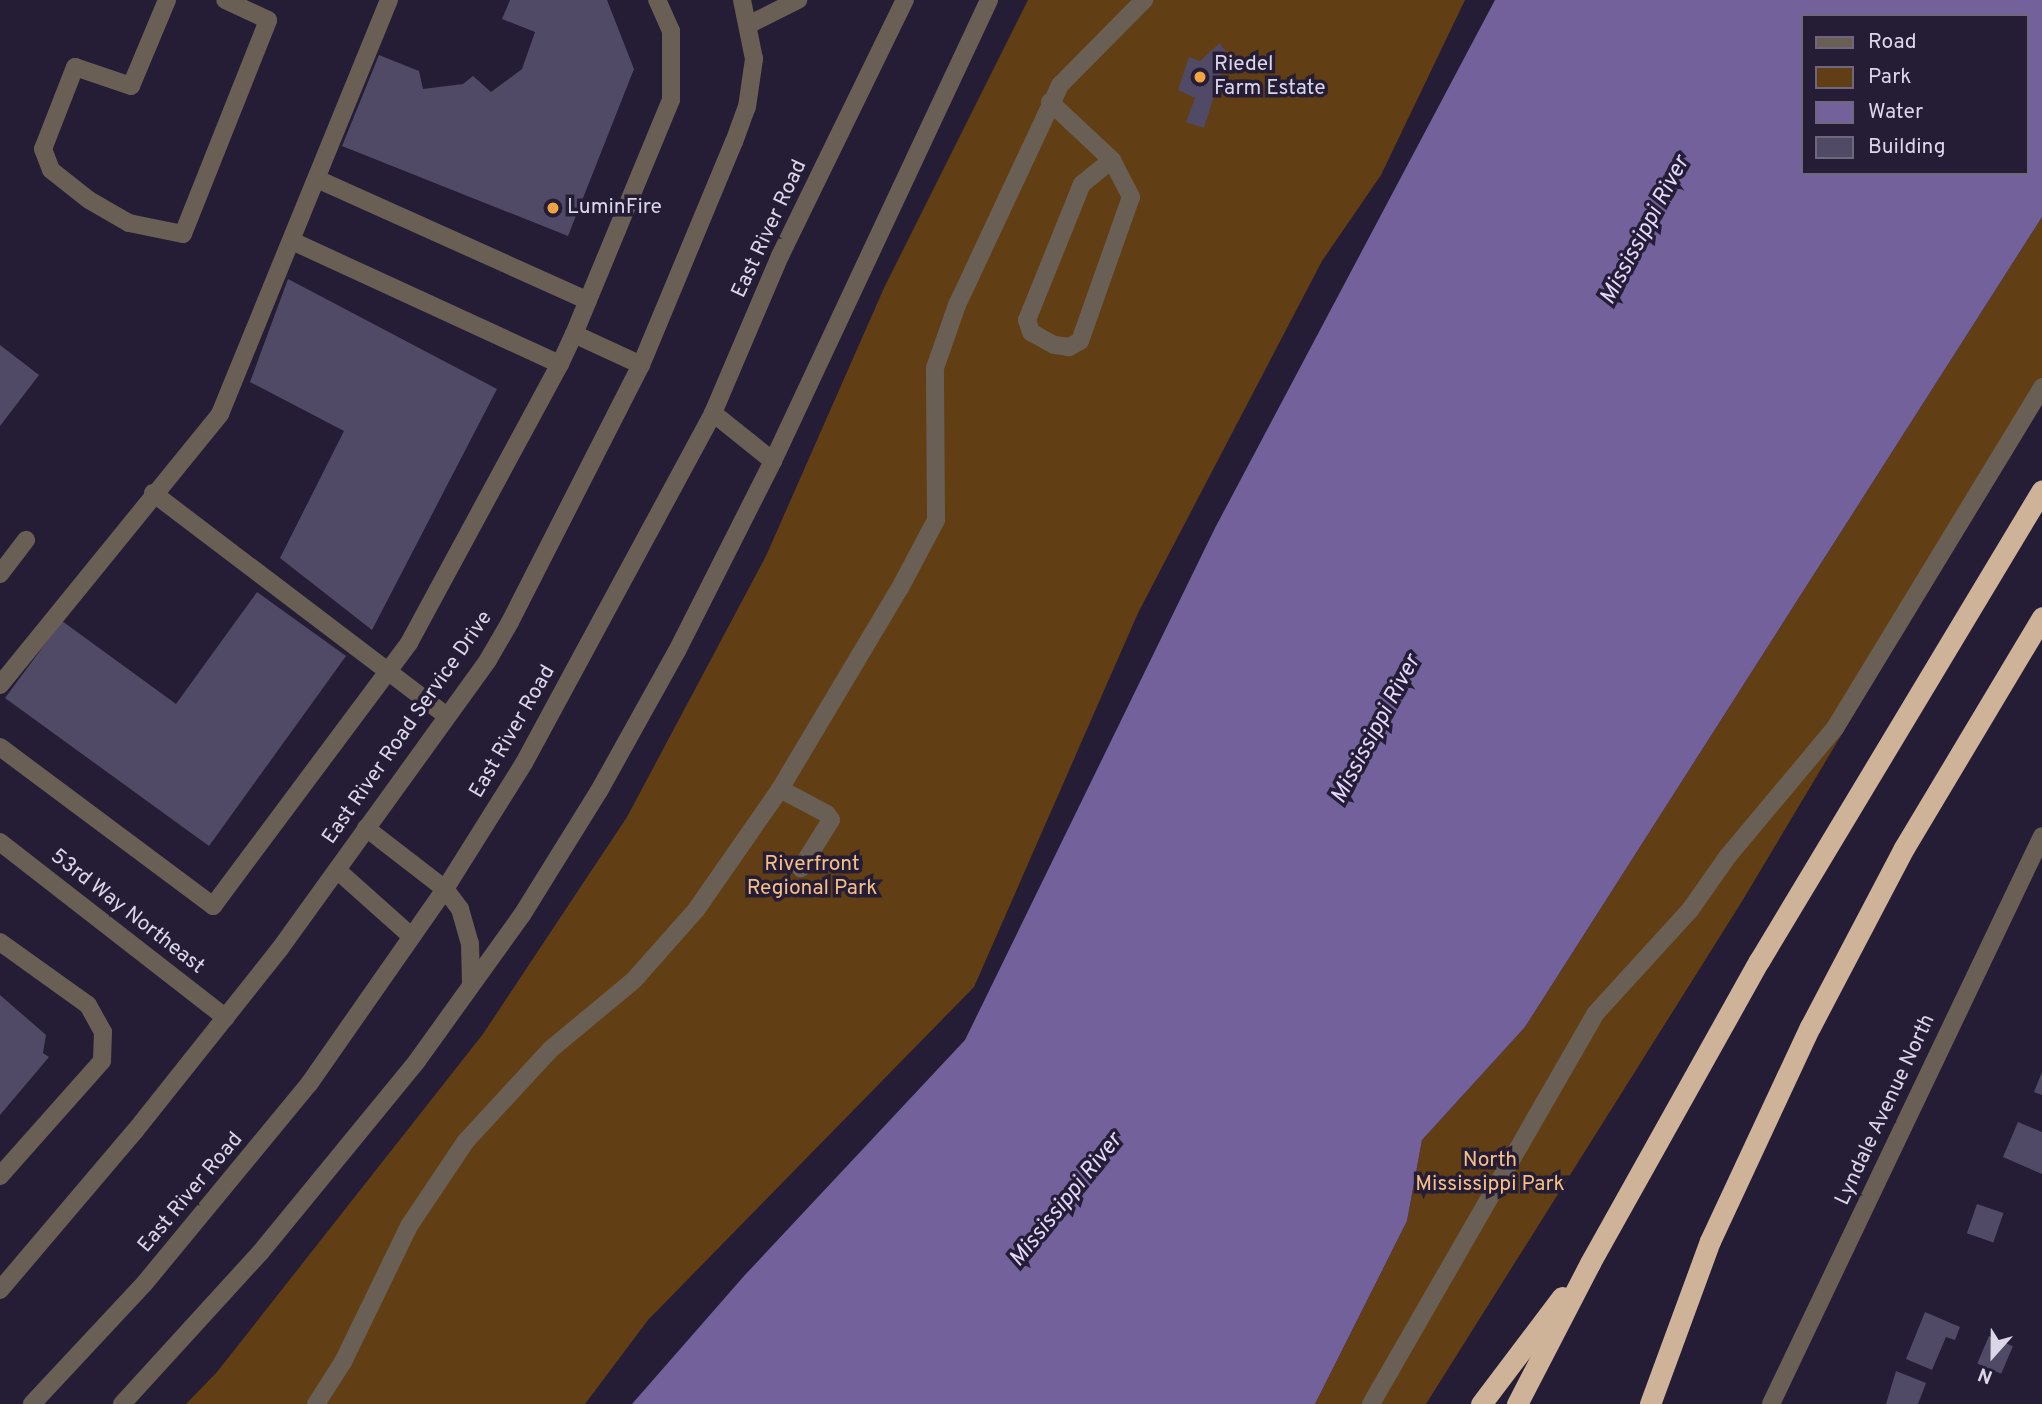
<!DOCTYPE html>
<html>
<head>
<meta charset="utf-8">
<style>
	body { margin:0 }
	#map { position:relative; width:2042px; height:1404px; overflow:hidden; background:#251d36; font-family:Overpass,sans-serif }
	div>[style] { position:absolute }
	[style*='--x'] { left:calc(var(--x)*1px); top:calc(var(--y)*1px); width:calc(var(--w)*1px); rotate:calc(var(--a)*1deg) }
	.green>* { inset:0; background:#613e13 }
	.water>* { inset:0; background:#72619b }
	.building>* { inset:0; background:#514a66; transform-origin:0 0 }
	.minor>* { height:18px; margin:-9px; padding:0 9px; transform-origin:9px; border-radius:9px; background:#695f54 }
	.highway>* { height:21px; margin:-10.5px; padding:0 10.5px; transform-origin:10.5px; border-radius:10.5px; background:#ceb399 }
	.dots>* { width:19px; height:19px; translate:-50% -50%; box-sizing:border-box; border:4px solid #251d36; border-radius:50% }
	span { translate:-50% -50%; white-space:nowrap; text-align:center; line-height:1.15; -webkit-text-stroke:7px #251d36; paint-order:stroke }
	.poi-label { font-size:21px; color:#dbd7e8 }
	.left { translate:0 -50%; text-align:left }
	.street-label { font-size:21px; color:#dbd7e8 }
	.park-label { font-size:21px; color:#f6bf86 }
	.water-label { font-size:23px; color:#e3dafd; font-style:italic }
	.legend { position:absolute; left:1801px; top:14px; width:228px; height:161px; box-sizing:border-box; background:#251d36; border:2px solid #6e677d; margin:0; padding:9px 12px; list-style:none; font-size:21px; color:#dbd7e8 }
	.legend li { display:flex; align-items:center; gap:14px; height:35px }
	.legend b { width:35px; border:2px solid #6e677d }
	.north { position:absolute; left:1958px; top:1320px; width:70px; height:70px; -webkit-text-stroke:5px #251d36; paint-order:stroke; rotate:201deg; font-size:19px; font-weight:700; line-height:28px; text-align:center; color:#dbd7e8 }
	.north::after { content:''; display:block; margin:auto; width:24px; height:32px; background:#dbd7e8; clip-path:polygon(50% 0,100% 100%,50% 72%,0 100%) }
</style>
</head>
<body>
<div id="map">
	<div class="green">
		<div style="clip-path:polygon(1028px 0,1465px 0,1381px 175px,1322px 261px,1138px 613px,974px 987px,648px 1320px,585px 1404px,186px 1404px,217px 1372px,483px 1034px,627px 817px,766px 556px,884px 288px)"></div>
		<div style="clip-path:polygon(2042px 217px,2042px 399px,1741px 903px,1426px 1404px,1315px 1404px,1407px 1221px,1422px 1140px,1525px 1027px)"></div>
	</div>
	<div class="water">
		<div style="clip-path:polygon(evenodd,1495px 0,2042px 0,2042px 217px,1525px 1027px,1422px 1140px,1407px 1221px,1315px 1404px,632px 1404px,744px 1276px,965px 1040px,1215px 528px,1495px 0,1802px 16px,2026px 16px,2026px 173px,1802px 173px,1802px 16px)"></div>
	</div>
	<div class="building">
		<div style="clip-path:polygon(510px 0,607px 0,634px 69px,568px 236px,342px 146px,379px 55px,419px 71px,423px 89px,463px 84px,473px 76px,491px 92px,522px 69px,535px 32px,502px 19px)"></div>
		<div style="clip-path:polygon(1220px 43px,1227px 54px,1204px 128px,1186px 122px,1195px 98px,1178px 90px,1189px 57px,1200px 61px)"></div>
		<div style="clip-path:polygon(288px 279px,497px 389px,372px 630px,280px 558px,344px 431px,250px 382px)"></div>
		<div style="clip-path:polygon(0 345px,39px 375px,0 426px)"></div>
		<div style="clip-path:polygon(257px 592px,346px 656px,209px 846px,5px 698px,62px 621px,176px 704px)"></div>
		<div style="clip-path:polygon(0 995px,46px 1035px,43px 1053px,49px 1057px,0 1115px)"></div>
		<div style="clip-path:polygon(2042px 1072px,2042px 1095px,2034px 1092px)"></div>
		<div style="clip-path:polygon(2018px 1122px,2042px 1132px,2042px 1174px,2003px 1157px)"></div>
		<div style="left:1977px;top:1204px;width:28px;height:31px;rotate:19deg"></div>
		<div style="clip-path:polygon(1925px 1312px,1960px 1327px,1955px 1340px,1946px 1337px,1932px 1370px,1906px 1359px)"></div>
		<div style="left:1989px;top:1336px;width:26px;height:30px;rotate:23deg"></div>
		<div style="clip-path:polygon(1896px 1371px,1926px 1383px,1918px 1404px,1886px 1404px)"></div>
	</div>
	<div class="minor">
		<div style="--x:167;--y:0;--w:93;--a:112.7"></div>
		<div style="--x:131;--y:86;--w:59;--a:-161.3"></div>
		<div style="--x:75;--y:67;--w:88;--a:111.3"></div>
		<div style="--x:43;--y:149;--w:22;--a:69"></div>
		<div style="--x:51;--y:170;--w:48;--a:38.3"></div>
		<div style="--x:89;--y:200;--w:46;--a:29.9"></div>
		<div style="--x:129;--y:223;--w:55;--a:11.5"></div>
		<div style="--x:183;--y:234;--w:230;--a:-68.3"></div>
		<div style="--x:268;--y:20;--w:47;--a:-155.1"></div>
		<div style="--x:750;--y:24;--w:54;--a:-26.6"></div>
		<div style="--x:1050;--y:102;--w:85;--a:43.1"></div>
		<div style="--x:1112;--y:160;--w:42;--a:62.8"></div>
		<div style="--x:1131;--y:197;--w:153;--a:109.5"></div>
		<div style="--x:1080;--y:341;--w:13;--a:151"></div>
		<div style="--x:1069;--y:347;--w:15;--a:-172"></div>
		<div style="--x:1054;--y:345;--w:26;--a:-151"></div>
		<div style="--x:1031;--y:332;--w:13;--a:-108"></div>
		<div style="--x:1027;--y:320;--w:147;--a:-68"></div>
		<div style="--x:1082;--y:184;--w:38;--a:-39"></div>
		<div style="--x:317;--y:179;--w:297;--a:24.2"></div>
		<div style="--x:292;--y:241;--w:295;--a:24.7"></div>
		<div style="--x:560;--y:364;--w:33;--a:-65"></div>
		<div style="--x:574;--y:334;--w:74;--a:24.8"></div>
		<div style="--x:574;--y:334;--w:253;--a:-67.5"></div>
		<div style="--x:671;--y:100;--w:69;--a:-90"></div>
		<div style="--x:671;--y:31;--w:34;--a:-114"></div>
		<div style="--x:713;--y:413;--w:77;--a:38.7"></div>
		<div style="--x:153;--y:493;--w:369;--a:37.2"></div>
		<div style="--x:0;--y:574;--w:43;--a:-52.6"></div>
		<div style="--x:0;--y:685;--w:349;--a:-50.9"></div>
		<div style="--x:220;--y:414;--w:447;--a:-67.8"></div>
		<div style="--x:0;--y:747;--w:266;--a:36.7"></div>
		<div style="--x:213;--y:906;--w:328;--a:-53.3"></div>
		<div style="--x:409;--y:643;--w:317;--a:-61.6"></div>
		<div style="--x:780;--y:789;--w:53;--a:28"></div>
		<div style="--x:827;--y:814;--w:7;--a:56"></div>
		<div style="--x:831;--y:820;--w:57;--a:122"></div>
		<div style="--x:366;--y:828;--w:100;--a:37.7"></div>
		<div style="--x:445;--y:889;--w:25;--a:53"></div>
		<div style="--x:460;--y:909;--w:35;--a:74"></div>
		<div style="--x:470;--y:943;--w:41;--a:88.6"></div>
		<div style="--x:0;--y:842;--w:286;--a:37.9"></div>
		<div style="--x:337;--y:870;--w:98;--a:41.7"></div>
		<div style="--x:0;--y:942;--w:108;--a:35.6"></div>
		<div style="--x:88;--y:1005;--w:31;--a:61"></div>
		<div style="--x:103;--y:1032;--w:29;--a:92"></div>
		<div style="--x:102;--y:1061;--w:154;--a:131.6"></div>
		<div style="--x:0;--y:1290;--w:209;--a:-49.7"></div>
		<div style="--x:135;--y:1131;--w:231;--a:-51.5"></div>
		<div style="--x:279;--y:950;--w:357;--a:-54.2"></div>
		<div style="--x:488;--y:660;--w:44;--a:-59.9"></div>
		<div style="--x:510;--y:622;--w:288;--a:-63"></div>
		<div style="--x:641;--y:365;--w:242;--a:-67.4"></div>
		<div style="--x:734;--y:142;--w:37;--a:-70"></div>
		<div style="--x:747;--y:107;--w:49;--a:-81.7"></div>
		<div style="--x:754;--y:59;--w:60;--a:-101.5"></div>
		<div style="--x:32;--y:1404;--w:164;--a:-47"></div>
		<div style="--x:144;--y:1284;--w:259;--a:-50.5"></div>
		<div style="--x:309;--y:1084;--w:238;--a:-55.1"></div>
		<div style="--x:445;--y:889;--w:149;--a:-57.9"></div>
		<div style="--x:524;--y:763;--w:398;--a:-61.6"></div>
		<div style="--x:713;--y:413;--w:171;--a:-66.9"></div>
		<div style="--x:780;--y:256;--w:285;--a:-64"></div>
		<div style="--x:122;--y:1404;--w:205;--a:-47.6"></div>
		<div style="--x:260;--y:1253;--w:248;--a:-50.7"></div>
		<div style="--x:417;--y:1061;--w:180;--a:-54.3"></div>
		<div style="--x:522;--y:915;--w:146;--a:-58.2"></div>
		<div style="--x:599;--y:791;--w:160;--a:-60.9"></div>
		<div style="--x:677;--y:651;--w:213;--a:-63.2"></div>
		<div style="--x:773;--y:461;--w:509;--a:-64.89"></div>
		<div style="--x:316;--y:1404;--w:50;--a:-57.3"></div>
		<div style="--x:343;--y:1362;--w:151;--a:-64.1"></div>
		<div style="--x:409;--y:1226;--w:102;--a:-56.2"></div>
		<div style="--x:466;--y:1141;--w:125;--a:-47.3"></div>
		<div style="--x:551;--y:1049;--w:108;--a:-39.7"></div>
		<div style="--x:634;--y:980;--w:94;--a:-48.5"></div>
		<div style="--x:696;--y:910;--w:147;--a:-55.2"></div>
		<div style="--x:780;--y:789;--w:234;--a:-59.2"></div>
		<div style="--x:900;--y:588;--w:77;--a:-62.1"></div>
		<div style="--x:936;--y:520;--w:152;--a:-90.4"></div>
		<div style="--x:935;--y:368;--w:67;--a:-70.8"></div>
		<div style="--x:957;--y:305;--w:243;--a:-64.9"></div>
		<div style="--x:1060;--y:85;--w:120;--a:-45.3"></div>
		<div style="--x:1371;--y:1404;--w:450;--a:-60.1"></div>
		<div style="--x:1595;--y:1014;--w:141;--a:-47.6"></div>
		<div style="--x:1690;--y:910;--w:66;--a:-54.9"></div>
		<div style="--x:1728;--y:856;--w:167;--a:-50.1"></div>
		<div style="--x:1835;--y:728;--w:399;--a:-58.7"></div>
		<div style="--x:1771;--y:1404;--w:629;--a:-64.49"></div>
	</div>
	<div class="highway">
		<div style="--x:1481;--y:1404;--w:134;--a:-52.9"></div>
		<div style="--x:1517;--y:1404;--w:159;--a:-62.6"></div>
		<div style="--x:1590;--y:1263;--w:346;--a:-60.8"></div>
		<div style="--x:1759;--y:961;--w:549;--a:-59"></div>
		<div style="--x:1650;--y:1404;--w:174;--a:-69.8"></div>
		<div style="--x:1710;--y:1241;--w:236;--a:-65"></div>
		<div style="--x:1810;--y:1027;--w:202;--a:-62.3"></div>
		<div style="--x:1904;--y:848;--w:269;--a:-59.1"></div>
	</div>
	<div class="dots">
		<div style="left:1200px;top:77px;background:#f4a344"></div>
		<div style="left:553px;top:208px;background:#f4a344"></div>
	</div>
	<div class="poi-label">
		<span class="left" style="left:1214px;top:77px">Riedel<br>Farm Estate</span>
		<span class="left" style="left:567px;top:208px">LuminFire</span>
	</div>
	<div class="street-label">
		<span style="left:770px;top:229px;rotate:-65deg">East River Road</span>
		<span style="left:408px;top:728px;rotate:-55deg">East River Road Service Drive</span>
		<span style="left:513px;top:732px;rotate:-60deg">East River Road</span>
		<span style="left:127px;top:912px;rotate:38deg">53rd Way Northeast</span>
		<span style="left:1886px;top:1110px;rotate:-65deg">Lyndale Avenue North</span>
		<span style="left:191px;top:1193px;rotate:-50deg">East River Road</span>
	</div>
	<div class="park-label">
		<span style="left:812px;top:877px">Riverfront<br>Regional Park</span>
		<span style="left:1490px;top:1173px">North<br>Mississippi Park</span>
	</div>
	<div class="water-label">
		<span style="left:1646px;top:231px;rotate:-62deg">Mississippi River</span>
		<span style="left:1377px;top:730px;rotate:-62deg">Mississippi River</span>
		<span style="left:1067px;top:1201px;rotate:-51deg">Mississippi River</span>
	</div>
	<ul class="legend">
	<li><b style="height:9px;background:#695f54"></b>Road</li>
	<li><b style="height:19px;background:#613e13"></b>Park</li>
	<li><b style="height:19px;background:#72619b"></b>Water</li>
	<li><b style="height:19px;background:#514a66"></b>Building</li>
	</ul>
	<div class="north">N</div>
</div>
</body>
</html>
